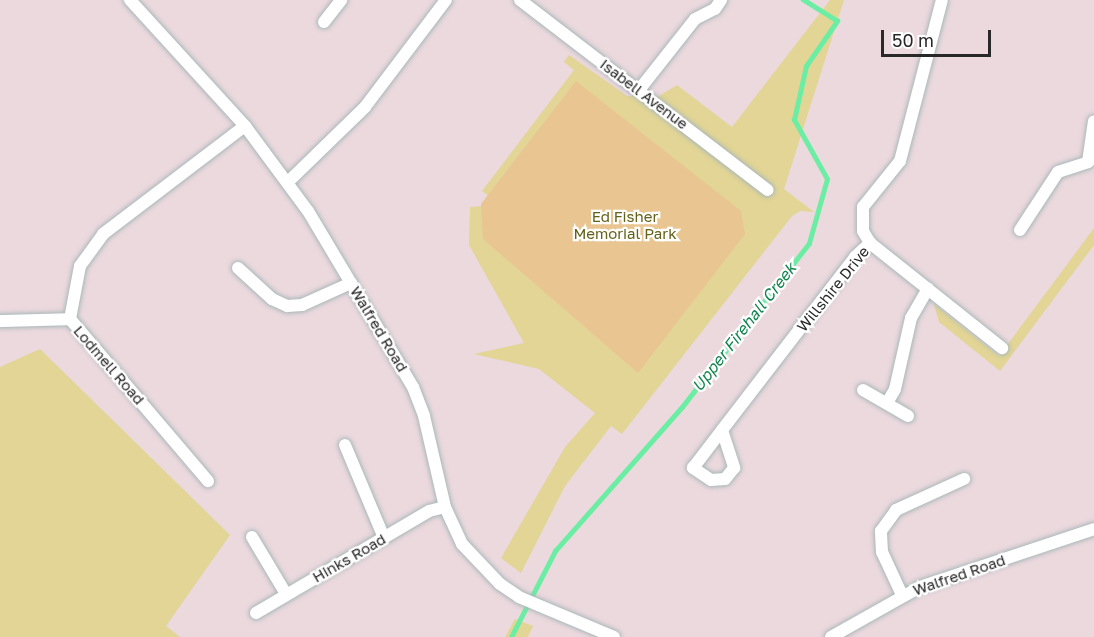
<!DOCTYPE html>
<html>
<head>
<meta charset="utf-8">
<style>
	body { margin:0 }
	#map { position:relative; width:1094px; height:637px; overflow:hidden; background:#ebd9de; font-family:"Golos Text",sans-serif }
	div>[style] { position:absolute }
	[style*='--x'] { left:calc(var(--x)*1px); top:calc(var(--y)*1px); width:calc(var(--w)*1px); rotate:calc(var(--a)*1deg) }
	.green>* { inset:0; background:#e2d595 }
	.pitch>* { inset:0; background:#e9c591 }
	.stream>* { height:4.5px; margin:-2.25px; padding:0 2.25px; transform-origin:2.25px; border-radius:2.25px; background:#6beea4 }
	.roads { filter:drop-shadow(0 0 2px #aab8b8) drop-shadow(0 0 2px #aab8b8) }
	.street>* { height:12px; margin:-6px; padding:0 6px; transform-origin:6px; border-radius:6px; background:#fff }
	span { translate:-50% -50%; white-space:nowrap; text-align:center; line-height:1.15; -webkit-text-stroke:4.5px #fff; paint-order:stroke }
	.street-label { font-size:15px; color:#282828 }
	.park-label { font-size:15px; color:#646119 }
	.water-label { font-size:16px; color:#0e834a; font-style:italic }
	.scale { position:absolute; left:881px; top:30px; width:110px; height:27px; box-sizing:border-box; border:3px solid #282828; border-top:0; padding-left:8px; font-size:18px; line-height:21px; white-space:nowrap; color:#282828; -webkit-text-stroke:4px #fff; paint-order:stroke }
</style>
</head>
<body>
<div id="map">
	<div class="green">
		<div style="clip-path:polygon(830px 0,844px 0,784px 189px,814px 212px,800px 211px,792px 216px,622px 434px,611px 426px,565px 486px,521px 573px,501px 558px,565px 447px,595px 413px,539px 369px,474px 354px,524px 343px,469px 245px,470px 207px,500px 205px,482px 191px,574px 70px,564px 62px,569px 55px,627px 96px,657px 97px,677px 85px,732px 127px)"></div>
		<div style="clip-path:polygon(1094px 228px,1094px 245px,1000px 371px,939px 322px,934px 304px,999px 356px)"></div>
		<div style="clip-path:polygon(40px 349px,230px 535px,166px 626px,180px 637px,0 637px,0 367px)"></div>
		<div style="clip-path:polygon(515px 619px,533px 626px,528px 637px,505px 637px)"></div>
	</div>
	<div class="pitch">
		<div style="clip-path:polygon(576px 81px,741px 211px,745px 234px,638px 373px,483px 239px,481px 204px)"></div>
	</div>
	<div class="stream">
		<div style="--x:511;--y:637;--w:97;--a:-62.9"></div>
		<div style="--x:555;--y:551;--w:192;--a:-48.6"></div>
		<div style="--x:682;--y:407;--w:207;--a:-52.2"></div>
		<div style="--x:809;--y:243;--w:66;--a:-74.3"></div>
		<div style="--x:827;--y:179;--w:68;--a:-119.2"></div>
		<div style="--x:794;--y:120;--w:55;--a:-77.5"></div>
		<div style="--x:806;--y:66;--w:55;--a:-55.4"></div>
		<div style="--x:837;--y:21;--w:40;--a:-148"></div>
	</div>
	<div class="roads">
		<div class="street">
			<div style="--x:130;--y:0;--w:171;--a:47.6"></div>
			<div style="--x:245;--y:126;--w:106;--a:53.5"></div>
			<div style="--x:308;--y:211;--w:205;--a:59.2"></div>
			<div style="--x:413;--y:387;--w:31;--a:69"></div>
			<div style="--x:424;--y:416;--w:93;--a:77"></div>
			<div style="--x:445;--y:507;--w:41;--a:65.3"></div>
			<div style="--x:462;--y:544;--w:55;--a:46.5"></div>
			<div style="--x:500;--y:584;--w:23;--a:34"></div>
			<div style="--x:519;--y:597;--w:103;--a:22.8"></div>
			<div style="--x:520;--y:0;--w:312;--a:37.5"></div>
			<div style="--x:324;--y:22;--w:28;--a:-52"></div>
			<div style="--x:639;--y:90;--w:90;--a:-51.7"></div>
			<div style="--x:695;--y:19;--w:22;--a:-27"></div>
			<div style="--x:715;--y:9;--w:11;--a:-56"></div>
			<div style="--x:1088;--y:162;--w:41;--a:-81.7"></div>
			<div style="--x:289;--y:181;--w:106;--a:-44.2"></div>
			<div style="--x:365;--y:107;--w:134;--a:-52.9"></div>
			<div style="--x:1020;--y:230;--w:69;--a:-56.8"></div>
			<div style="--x:1058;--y:172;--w:32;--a:-18"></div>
			<div style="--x:870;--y:243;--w:169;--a:38.5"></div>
			<div style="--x:238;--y:268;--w:46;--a:42.4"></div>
			<div style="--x:272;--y:299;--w:17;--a:25"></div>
			<div style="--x:287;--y:306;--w:15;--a:-4"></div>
			<div style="--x:302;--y:305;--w:54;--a:-24.2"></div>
			<div style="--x:70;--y:319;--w:54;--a:-79.3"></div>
			<div style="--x:80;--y:266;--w:39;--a:-54"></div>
			<div style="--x:103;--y:234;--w:178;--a:-37.3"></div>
			<div style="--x:70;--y:319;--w:213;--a:49.6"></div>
			<div style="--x:0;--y:321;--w:70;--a:-1.6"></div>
			<div style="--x:863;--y:390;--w:52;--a:30"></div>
			<div style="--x:887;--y:403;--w:16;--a:-60"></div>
			<div style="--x:895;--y:389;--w:73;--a:-77.3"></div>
			<div style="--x:911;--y:318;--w:34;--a:-60"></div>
			<div style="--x:722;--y:430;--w:40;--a:72"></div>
			<div style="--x:734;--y:468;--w:14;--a:129"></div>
			<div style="--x:725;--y:479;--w:14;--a:176"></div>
			<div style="--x:711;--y:480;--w:22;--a:-146"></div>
			<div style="--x:693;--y:468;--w:48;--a:-52.7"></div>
			<div style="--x:722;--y:430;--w:218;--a:-52.4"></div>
			<div style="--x:855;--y:257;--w:21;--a:-43"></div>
			<div style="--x:870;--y:243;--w:14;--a:-120"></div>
			<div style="--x:863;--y:231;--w:24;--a:-90"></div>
			<div style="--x:863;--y:207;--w:59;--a:-51.2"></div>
			<div style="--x:900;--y:161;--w:166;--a:-75.4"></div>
			<div style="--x:345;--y:445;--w:101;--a:67.2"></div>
			<div style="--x:252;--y:537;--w:66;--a:59.2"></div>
			<div style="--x:902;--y:595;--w:47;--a:-114.9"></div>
			<div style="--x:882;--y:552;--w:21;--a:-93"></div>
			<div style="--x:881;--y:531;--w:26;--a:-54"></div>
			<div style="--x:896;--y:510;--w:75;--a:-24.5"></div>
			<div style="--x:256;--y:613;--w:201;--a:-30.5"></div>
			<div style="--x:429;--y:511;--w:16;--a:-14"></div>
			<div style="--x:831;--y:637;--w:102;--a:-29.3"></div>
			<div style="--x:920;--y:587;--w:183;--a:-18.4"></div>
		</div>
	</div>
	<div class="street-label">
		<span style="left:644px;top:94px;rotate:37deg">Isabell Avenue</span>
		<span style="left:833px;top:289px;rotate:-51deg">Willshire Drive</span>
		<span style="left:379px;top:329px;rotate:59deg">Walfred Road</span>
		<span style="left:109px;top:365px;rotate:49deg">Lodmell Road</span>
		<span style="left:349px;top:558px;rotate:-30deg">Hinks Road</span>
		<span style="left:959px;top:575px;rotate:-19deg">Walfred Road</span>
	</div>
	<div class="park-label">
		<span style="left:625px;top:225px">Ed Fisher<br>Memorial Park</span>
	</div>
	<div class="water-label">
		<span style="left:744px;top:327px;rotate:-52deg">Upper Firehall Creek</span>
	</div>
	<div class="scale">50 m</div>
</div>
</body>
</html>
